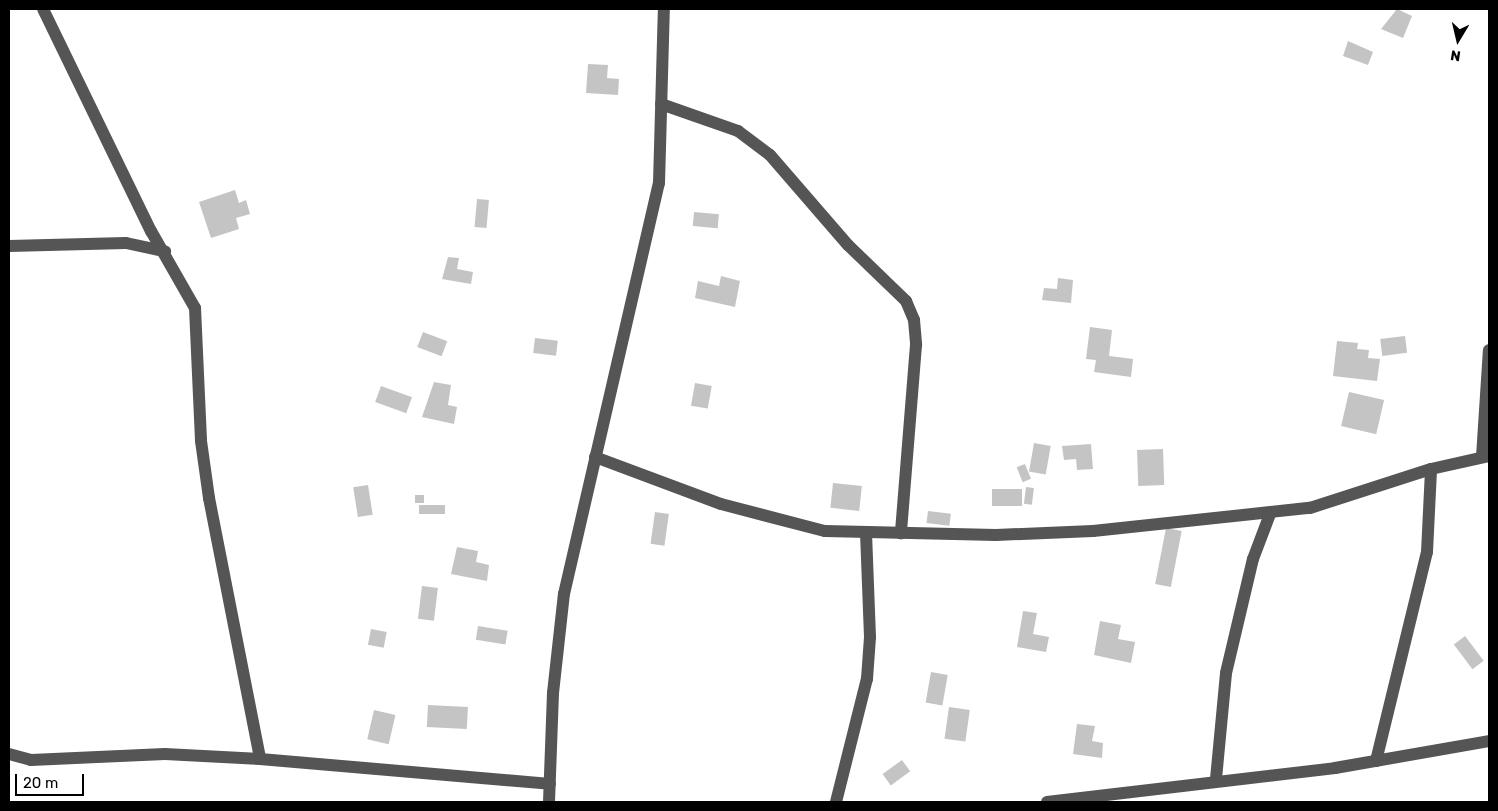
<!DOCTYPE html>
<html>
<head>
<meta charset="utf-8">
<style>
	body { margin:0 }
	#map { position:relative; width:1498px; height:811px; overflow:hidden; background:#fff; font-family:Rubik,sans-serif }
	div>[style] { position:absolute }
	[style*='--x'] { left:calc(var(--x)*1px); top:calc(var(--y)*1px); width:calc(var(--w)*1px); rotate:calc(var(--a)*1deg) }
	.building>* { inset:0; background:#c4c4c4; transform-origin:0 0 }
	.minor>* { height:12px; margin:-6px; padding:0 6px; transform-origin:6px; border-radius:6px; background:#555 }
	span { translate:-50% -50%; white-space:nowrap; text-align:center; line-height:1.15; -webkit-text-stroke:5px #fff; paint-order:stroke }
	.frame { position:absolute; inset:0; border:10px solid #000; pointer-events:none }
	.north { position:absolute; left:1433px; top:15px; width:50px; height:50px; -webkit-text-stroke:4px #fff; paint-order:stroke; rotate:189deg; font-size:14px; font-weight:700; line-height:20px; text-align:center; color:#000 }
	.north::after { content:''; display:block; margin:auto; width:18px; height:22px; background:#000; clip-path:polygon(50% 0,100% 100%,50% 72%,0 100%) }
	.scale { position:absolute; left:15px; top:774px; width:69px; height:22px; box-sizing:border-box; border:2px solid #000; border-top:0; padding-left:6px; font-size:15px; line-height:18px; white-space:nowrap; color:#000; -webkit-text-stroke:4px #fff; paint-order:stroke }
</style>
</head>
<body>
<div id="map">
	<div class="building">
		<div style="clip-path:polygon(1397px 9px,1412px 16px,1403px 38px,1381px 29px)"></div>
		<div style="clip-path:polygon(1348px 41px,1373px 52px,1368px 65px,1343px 56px)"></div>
		<div style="clip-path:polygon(588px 64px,608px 65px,607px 78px,619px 79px,618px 95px,586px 93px)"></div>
		<div style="clip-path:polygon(235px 190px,239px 203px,246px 200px,250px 214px,236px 218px,239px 229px,211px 238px,199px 202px)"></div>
		<div style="left:477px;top:199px;width:12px;height:28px;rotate:5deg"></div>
		<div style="left:694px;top:212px;width:25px;height:14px;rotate:5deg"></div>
		<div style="clip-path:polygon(448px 257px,459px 258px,457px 269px,473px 272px,471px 284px,442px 279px)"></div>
		<div style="clip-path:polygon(721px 276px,740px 281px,735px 307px,695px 298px,698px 281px,719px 286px)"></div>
		<div style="clip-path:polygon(1058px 278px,1073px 280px,1071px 303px,1042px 300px,1044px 288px,1057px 289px)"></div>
		<div style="clip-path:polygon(1090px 327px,1112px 330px,1109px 356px,1133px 359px,1131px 377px,1094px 372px,1096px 360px,1086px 359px)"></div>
		<div style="left:423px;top:332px;width:26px;height:16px;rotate:21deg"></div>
		<div style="left:1405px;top:336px;width:17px;height:25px;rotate:83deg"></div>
		<div style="left:535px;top:338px;width:23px;height:15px;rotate:7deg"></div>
		<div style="clip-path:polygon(1337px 341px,1358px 343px,1357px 349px,1369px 350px,1368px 358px,1380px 359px,1377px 381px,1333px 376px)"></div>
		<div style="clip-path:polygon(434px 382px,451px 385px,448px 405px,457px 407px,454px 424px,422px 417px)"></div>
		<div style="left:695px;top:383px;width:17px;height:23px;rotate:10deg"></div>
		<div style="left:381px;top:386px;width:33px;height:17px;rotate:20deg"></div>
		<div style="left:1349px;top:392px;width:36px;height:35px;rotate:13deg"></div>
		<div style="left:1034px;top:443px;width:17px;height:29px;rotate:10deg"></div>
		<div style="clip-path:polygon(1091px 444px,1093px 469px,1077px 470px,1076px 459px,1064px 460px,1062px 446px)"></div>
		<div style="left:1163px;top:449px;width:36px;height:26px;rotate:88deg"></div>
		<div style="left:1025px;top:464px;width:16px;height:9px;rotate:68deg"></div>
		<div style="left:833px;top:483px;width:29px;height:25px;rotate:6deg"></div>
		<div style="left:368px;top:485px;width:30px;height:15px;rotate:81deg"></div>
		<div style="left:1026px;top:487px;width:8px;height:17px;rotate:7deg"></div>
		<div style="left:992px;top:489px;width:30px;height:17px"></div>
		<div style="left:415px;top:495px;width:9px;height:8px"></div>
		<div style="left:419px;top:505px;width:26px;height:9px"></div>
		<div style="left:928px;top:511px;width:23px;height:12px;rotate:7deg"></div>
		<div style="left:655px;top:512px;width:14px;height:32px;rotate:8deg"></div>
		<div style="left:1166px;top:528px;width:16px;height:57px;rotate:11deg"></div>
		<div style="clip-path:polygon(457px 547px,478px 551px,476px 562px,489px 565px,487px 581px,451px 574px)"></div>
		<div style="left:422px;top:586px;width:16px;height:33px;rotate:7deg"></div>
		<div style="clip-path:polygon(1023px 611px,1037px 613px,1033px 634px,1049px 637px,1046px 652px,1017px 647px)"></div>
		<div style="clip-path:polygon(1100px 621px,1121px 625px,1118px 639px,1135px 642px,1131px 663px,1094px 655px)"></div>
		<div style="left:478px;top:626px;width:30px;height:14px;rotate:9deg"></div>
		<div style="left:371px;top:629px;width:16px;height:16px;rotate:11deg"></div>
		<div style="left:1465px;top:636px;width:31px;height:14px;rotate:53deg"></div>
		<div style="left:931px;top:672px;width:17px;height:31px;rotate:10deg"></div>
		<div style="left:428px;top:705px;width:40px;height:22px;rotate:3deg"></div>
		<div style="left:949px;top:707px;width:21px;height:32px;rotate:8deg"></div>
		<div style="left:374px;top:710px;width:22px;height:30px;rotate:13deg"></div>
		<div style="clip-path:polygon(1077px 724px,1095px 726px,1092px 741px,1103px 743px,1102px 758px,1073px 754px)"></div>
		<div style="left:902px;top:760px;width:14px;height:24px;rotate:54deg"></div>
	</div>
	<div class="minor">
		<div style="--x:43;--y:9;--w:247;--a:64.1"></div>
		<div style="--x:151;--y:231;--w:89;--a:60.3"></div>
		<div style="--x:195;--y:308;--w:133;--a:87.4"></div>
		<div style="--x:201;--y:441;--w:58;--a:82"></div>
		<div style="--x:209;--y:498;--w:266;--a:78.9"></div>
		<div style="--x:661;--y:104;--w:82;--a:19.3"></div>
		<div style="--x:738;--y:131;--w:40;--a:37"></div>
		<div style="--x:770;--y:155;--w:119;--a:49.1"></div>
		<div style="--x:848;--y:245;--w:81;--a:44"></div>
		<div style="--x:906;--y:301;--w:21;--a:67"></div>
		<div style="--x:914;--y:320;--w:25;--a:85"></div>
		<div style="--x:916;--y:345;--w:189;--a:94.6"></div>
		<div style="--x:9;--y:246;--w:117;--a:-1.5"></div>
		<div style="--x:126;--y:243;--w:40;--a:12"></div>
		<div style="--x:595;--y:457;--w:134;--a:20.5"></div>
		<div style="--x:721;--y:504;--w:107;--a:14.6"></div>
		<div style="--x:825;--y:531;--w:171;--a:1.3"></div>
		<div style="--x:996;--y:535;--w:97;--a:-2.4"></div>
		<div style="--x:1093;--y:531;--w:218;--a:-6.1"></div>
		<div style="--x:1310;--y:508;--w:127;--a:-17.9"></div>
		<div style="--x:1431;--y:469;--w:59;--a:-12.6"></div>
		<div style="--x:1482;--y:457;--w:107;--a:-86.3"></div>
		<div style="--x:9;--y:754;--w:23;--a:15"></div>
		<div style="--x:31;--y:760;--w:134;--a:-2.6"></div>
		<div style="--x:165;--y:754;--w:95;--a:3"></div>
		<div style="--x:260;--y:759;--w:291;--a:4.9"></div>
		<div style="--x:1376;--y:761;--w:215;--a:-76.3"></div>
		<div style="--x:1427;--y:552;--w:83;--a:-87.2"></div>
		<div style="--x:1216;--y:779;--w:106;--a:-84.6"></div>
		<div style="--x:1226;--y:673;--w:117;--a:-76.7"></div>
		<div style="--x:1253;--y:559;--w:48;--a:-69.3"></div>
		<div style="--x:549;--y:802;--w:109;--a:-87.9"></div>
		<div style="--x:553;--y:693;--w:100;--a:-83.7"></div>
		<div style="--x:564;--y:594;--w:422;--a:-77"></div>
		<div style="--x:659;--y:183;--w:174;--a:-88.4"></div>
		<div style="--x:836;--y:802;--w:127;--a:-75.9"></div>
		<div style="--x:867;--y:679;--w:42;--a:-85.9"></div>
		<div style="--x:870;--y:637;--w:105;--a:-92.2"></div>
		<div style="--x:1047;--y:802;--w:290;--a:-6.7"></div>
		<div style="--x:1335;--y:768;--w:156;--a:-9.9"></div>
	</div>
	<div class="frame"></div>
	<div class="north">N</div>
	<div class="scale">20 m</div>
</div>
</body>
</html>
